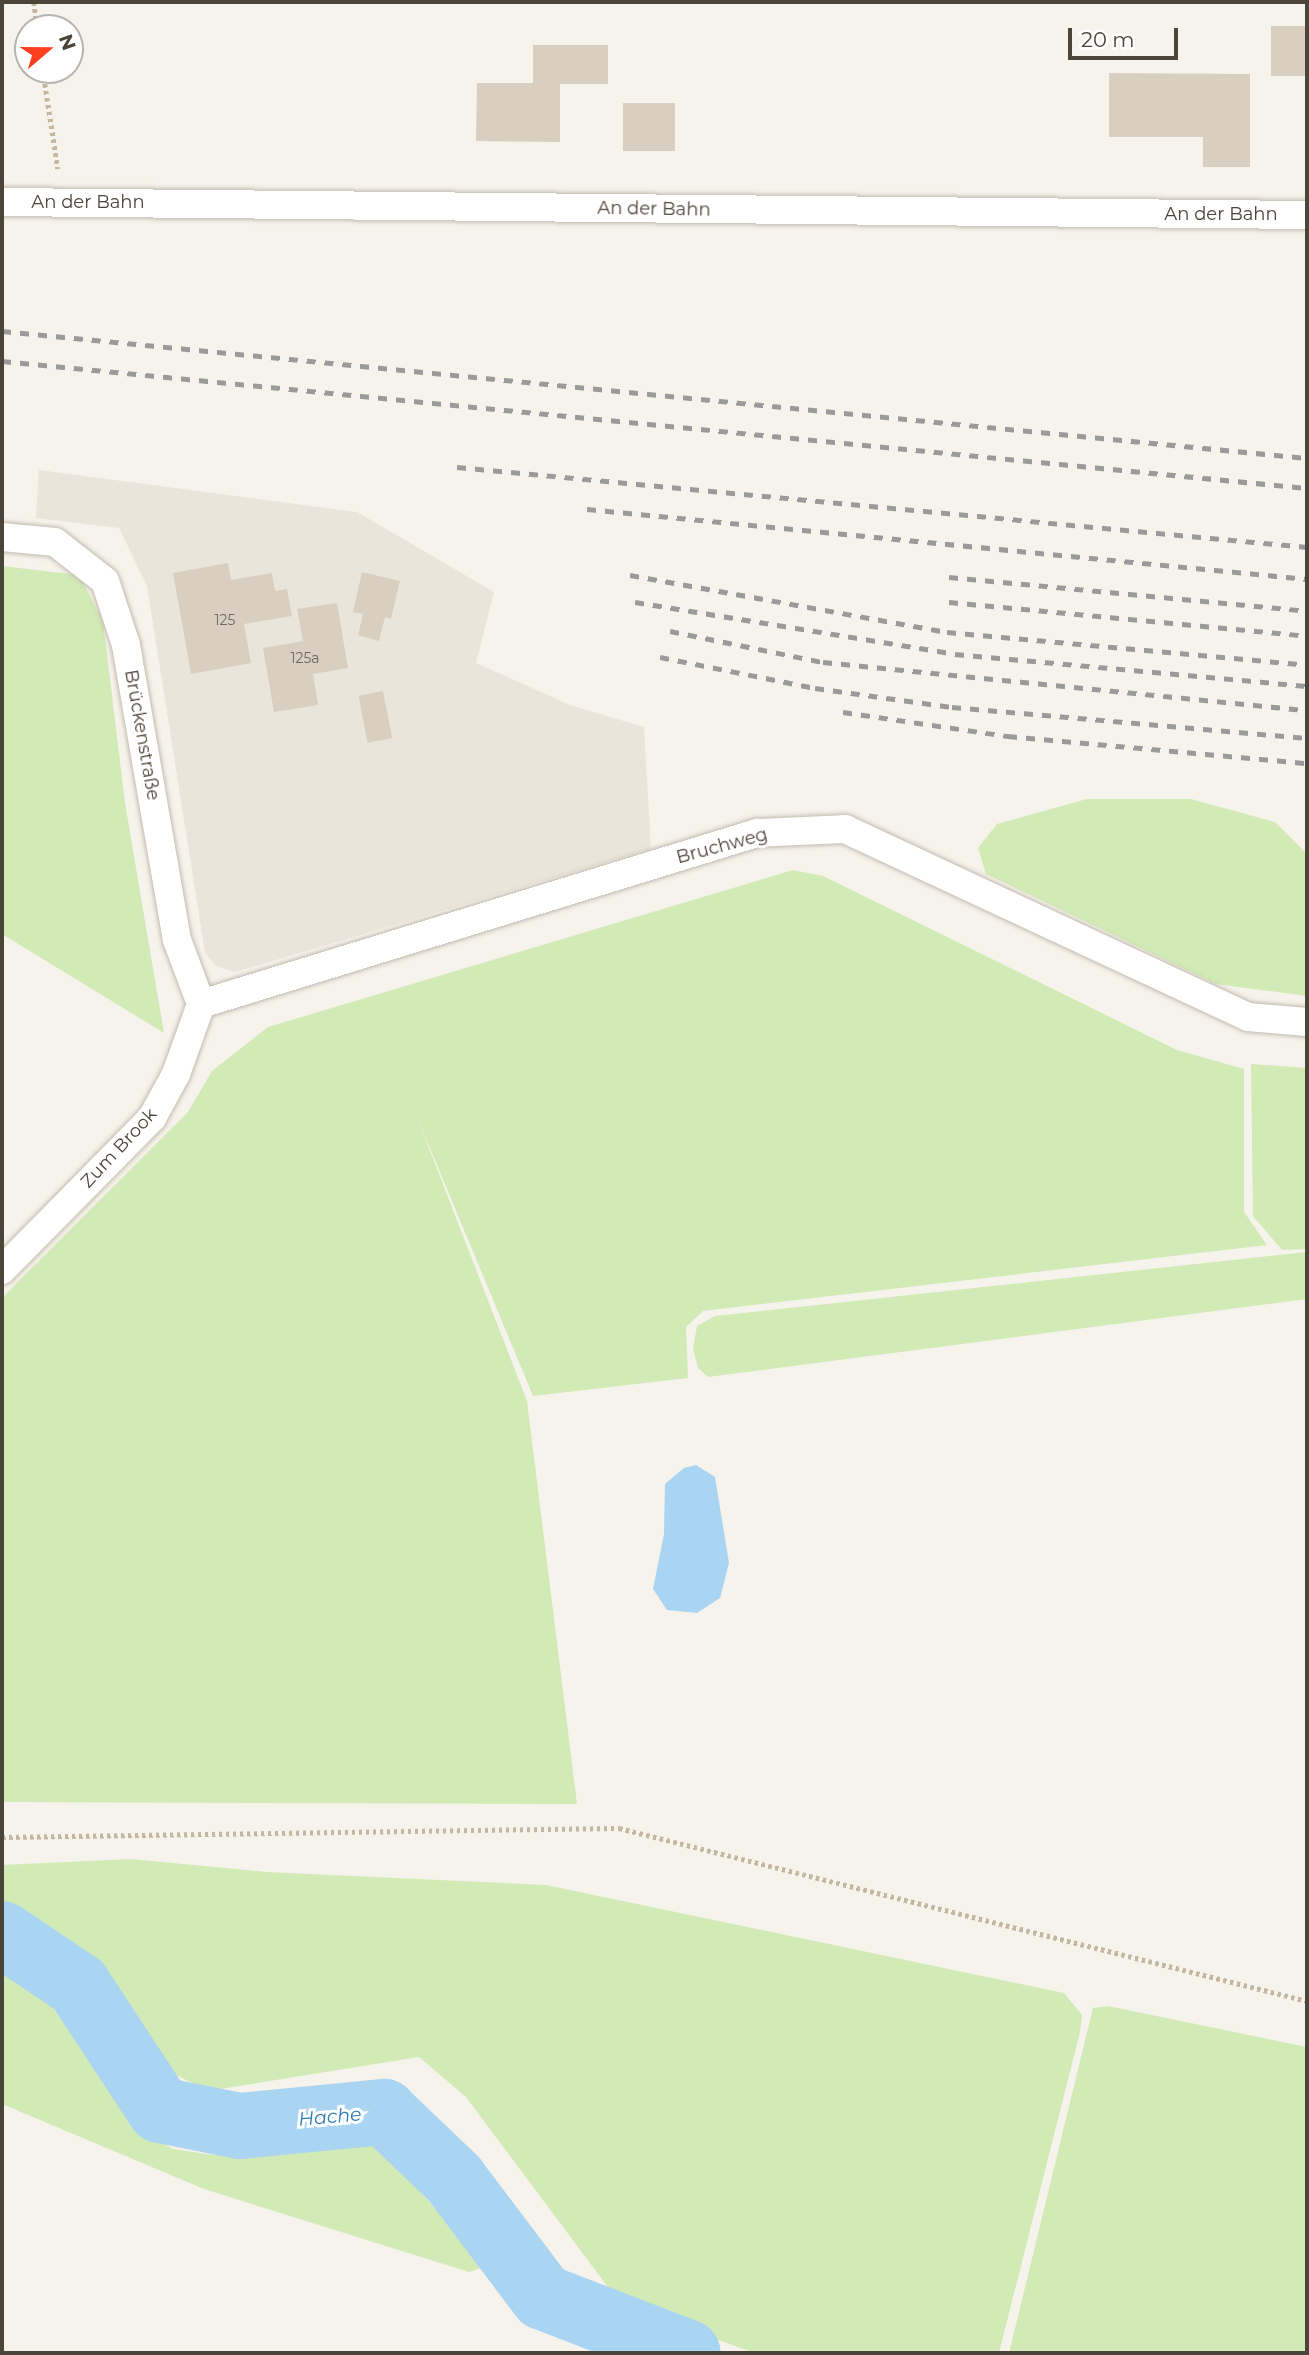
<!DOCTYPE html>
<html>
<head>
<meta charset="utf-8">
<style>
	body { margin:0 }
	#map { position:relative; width:1309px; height:2355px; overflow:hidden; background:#f6f3ec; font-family:Montserrat,sans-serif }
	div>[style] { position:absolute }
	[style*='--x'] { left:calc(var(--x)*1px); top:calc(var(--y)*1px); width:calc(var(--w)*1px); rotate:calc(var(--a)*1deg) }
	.residential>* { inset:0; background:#eae5da }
	.green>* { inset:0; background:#d2eab5 }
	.water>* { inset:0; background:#a9d4f2 }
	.river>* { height:66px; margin:-33px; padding:0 33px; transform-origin:33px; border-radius:33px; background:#a9d4f2 }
	.building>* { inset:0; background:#d8cfc1; transform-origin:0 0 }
	.path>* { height:4.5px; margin-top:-2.25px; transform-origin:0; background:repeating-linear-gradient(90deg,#c4b79f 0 3.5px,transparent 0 7px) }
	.roads { filter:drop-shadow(0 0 2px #c2bbae) drop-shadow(0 0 2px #c2bbae) }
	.street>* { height:28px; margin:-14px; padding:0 14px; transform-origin:14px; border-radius:14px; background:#fff }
	.rail>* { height:5px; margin-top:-2.5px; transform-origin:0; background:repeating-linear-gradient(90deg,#9a9a9a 0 9px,transparent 0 18px) }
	span { translate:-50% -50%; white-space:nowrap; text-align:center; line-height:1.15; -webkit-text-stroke:6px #fff; paint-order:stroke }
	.number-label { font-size:14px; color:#6e675b }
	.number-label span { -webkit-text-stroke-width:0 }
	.street-label { font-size:18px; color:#4b4439 }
	.water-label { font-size:19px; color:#2e7ab2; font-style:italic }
	.frame { position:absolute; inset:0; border:4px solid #4b4439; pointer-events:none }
	.north { position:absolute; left:14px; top:14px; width:70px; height:70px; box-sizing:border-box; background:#fff; border:2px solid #b7b4b0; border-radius:50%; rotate:70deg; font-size:19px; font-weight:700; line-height:28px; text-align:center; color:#4b4439 }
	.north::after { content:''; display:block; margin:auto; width:24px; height:32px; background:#fc3f1d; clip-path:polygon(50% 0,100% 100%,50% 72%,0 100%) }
	.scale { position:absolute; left:1068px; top:28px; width:110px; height:32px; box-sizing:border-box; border:4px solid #4b4439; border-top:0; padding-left:9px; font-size:21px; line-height:24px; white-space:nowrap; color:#4b4439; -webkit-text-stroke:5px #fff; paint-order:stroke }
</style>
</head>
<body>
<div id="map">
	<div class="residential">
		<div style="clip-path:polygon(39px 470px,357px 512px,494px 592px,476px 663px,570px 705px,644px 727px,651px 849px,235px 972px,216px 966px,205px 953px,147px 586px,119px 528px,36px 518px)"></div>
	</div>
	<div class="green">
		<div style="clip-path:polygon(2px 566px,79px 575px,103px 621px,125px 803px,164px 1033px,2px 934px)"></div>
		<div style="clip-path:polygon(1087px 799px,1191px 799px,1275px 822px,1307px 854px,1307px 996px,1216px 984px,986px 874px,978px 848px,997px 824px)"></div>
		<div style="clip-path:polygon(793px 870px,823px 876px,1177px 1050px,1244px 1069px,1244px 1212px,1267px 1245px,703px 1311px,686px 1327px,688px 1378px,533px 1396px,417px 1117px,527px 1401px,577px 1804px,2px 1802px,2px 1298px,188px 1112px,212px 1071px,268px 1027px)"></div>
		<div style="clip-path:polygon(1251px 1064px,1307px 1068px,1307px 1249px,1282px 1250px,1253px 1216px)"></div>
		<div style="clip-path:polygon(1307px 1252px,1307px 1299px,708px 1377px,698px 1368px,693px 1349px,697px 1326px,715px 1316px)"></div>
		<div style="clip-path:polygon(131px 1859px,266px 1872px,546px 1885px,1064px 1993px,1082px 2015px,1080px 2032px,999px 2353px,755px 2353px,622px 2306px,466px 2097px,419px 2057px,208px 2091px,176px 2075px,140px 2032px,89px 1953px,43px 1923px,2px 1908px,2px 1865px)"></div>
		<div style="clip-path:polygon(2px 1969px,37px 1985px,138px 2129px,173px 2149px,214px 2155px,377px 2142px,476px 2255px,481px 2268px,469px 2272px,204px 2189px,2px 2104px)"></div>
		<div style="clip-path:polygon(1108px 2006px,1307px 2047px,1307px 2353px,1009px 2353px,1093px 2008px)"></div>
	</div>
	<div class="water">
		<div style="clip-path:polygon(696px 1465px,715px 1477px,729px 1563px,720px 1598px,697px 1613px,667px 1610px,653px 1589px,664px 1534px,665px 1484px,684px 1468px)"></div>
	</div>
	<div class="river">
		<div style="--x:2;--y:1934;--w:92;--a:33.9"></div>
		<div style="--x:78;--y:1985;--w:149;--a:56.7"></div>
		<div style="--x:160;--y:2110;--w:82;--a:11.3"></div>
		<div style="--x:240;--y:2126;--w:145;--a:-5.6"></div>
		<div style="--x:384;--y:2112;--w:97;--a:43.7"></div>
		<div style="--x:454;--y:2179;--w:148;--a:53"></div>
		<div style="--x:543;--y:2297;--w:155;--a:21.1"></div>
	</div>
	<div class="building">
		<div style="left:1307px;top:26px;width:50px;height:36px;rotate:90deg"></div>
		<div style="clip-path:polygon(533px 45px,608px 45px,608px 84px,560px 84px,560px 142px,476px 141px,477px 83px,533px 83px)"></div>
		<div style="clip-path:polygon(1109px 73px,1250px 74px,1250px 167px,1203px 167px,1203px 137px,1109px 137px)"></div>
		<div style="left:623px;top:103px;width:52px;height:48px"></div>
		<div style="clip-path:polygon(228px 563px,231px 580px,272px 573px,275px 591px,287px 589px,292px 616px,244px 624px,251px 663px,191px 674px,173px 573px)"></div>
		<div style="clip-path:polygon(362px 572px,400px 581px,391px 619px,385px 617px,379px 641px,358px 635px,363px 614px,353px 612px)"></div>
		<div style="clip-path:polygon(337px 603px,348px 668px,313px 674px,318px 705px,274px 712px,263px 648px,303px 641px,297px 609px)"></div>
		<div style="left:383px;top:691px;width:48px;height:25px;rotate:79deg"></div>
	</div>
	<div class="path">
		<div style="--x:34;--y:2;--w:26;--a:83"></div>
		<div style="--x:43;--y:70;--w:100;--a:81.4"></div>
		<div style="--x:2;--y:1837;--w:617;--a:-0.84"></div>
		<div style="--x:619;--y:1828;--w:709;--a:14.11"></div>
	</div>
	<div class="roads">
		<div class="street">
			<div style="--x:2;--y:202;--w:1305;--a:0.57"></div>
			<div style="--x:2;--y:537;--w:53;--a:5.4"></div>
			<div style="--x:55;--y:542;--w:63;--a:38"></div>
			<div style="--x:105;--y:581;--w:67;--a:71.8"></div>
			<div style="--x:126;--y:645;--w:299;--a:80.2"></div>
			<div style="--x:177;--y:940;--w:68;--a:69.4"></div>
			<div style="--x:201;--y:1004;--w:582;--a:-17.1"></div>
			<div style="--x:757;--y:833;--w:88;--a:-2.6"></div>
			<div style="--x:845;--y:829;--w:445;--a:25"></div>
			<div style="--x:1248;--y:1017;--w:59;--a:4.8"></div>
			<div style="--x:2;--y:1270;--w:214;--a:-45.4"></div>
			<div style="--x:152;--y:1118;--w:50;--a:-61.4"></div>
			<div style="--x:176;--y:1074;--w:74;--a:-70.3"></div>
		</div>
	</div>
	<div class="rail">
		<div style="--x:2;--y:331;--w:1311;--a:5.56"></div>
		<div style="--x:2;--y:361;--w:1311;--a:5.56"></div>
		<div style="--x:457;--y:467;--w:854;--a:5.38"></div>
		<div style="--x:587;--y:509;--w:723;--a:5.55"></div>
		<div style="--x:630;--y:575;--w:322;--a:10.2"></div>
		<div style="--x:947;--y:632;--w:362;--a:5.2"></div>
		<div style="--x:949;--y:577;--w:360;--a:5.4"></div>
		<div style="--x:635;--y:602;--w:324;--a:9.2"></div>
		<div style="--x:955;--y:654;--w:353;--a:5.2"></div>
		<div style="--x:949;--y:602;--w:360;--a:5.4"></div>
		<div style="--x:670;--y:631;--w:156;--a:11.5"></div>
		<div style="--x:823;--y:662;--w:486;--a:5.7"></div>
		<div style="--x:660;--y:657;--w:158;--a:11.3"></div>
		<div style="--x:815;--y:688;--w:138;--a:7.9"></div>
		<div style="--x:952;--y:707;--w:356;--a:5"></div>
		<div style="--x:843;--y:712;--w:167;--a:8.3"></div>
		<div style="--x:1008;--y:736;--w:300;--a:5.2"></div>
	</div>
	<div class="number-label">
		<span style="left:225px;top:620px">125</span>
		<span style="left:305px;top:658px">125a</span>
	</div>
	<div class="street-label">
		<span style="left:88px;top:202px">An der Bahn</span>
		<span style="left:654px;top:209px;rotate:1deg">An der Bahn</span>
		<span style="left:1221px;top:214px">An der Bahn</span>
		<span style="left:142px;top:735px;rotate:80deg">Brückenstraße</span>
		<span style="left:722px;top:846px;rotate:-15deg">Bruchweg</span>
		<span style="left:119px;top:1148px;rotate:-47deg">Zum Brook</span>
	</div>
	<div class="water-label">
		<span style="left:330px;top:2117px;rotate:-5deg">Hache</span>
	</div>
	<div class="frame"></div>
	<div class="north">N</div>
	<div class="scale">20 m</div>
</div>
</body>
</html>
